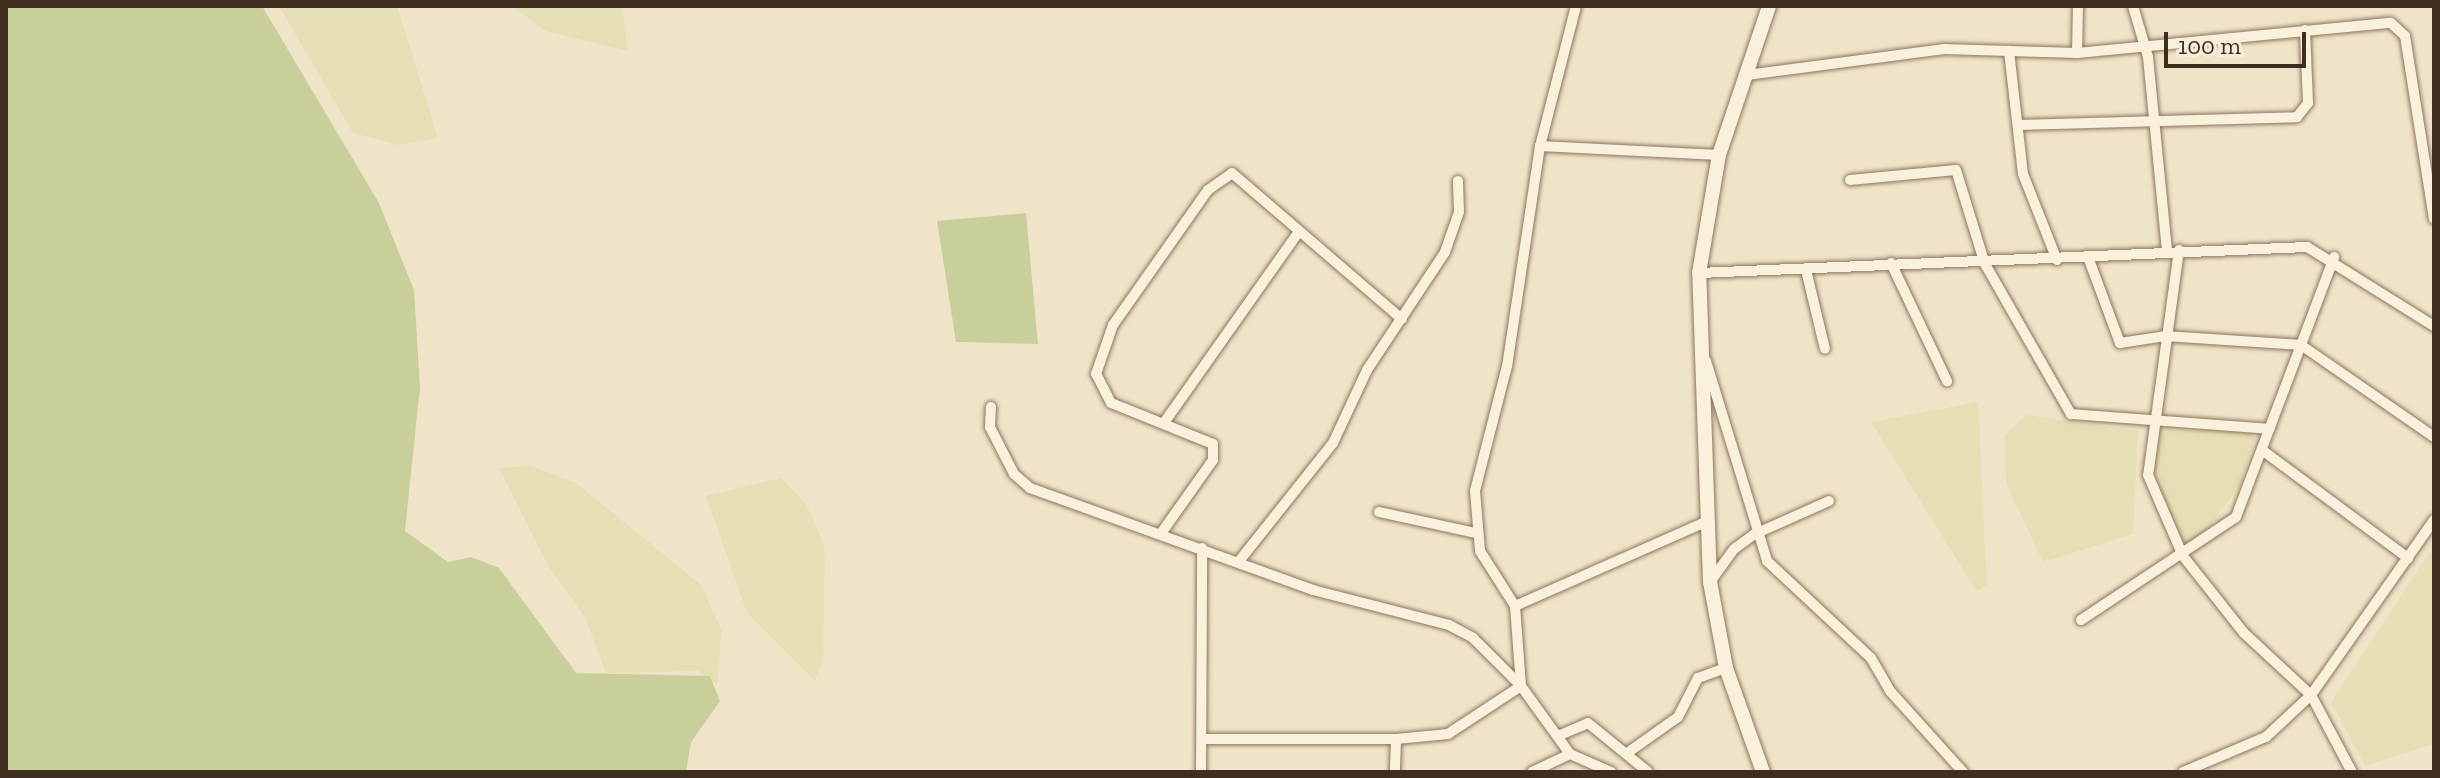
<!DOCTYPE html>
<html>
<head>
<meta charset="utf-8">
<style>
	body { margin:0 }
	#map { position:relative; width:2440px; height:778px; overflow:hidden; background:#f0e4c8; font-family:"Zilla Slab",serif }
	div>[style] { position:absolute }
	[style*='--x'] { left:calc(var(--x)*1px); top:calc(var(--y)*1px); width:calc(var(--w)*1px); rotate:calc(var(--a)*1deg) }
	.farmland>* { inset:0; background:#e6deb5 }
	.green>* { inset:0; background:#c9cf9b }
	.roads { filter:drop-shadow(0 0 2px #8d765c) drop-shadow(0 0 2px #8d765c) }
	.street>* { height:10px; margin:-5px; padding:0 5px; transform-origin:5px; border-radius:5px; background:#faf1dc }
	.secondary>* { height:14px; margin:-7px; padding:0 7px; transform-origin:7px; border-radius:7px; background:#faf1dc }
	span { translate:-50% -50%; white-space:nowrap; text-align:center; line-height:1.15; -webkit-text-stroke:7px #f7eed8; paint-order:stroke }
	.frame { position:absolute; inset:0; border:8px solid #3d2e20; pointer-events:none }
	.scale { position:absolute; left:2164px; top:32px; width:142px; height:36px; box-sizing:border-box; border:4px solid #3d2e20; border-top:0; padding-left:10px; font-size:24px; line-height:28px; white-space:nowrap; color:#3d2e20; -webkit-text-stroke:6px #f7eed8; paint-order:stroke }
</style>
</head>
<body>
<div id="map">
	<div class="farmland">
		<div style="clip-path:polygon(279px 6px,397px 6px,438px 138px,399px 145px,353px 133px)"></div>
		<div style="clip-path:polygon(622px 6px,628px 51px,546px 31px,513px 7px)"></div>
		<div style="clip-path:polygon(1978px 402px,1987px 584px,1977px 592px,1871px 422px)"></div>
		<div style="clip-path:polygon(2026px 415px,2138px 431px,2133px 534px,2043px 562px,2006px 483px,2005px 435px)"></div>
		<div style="clip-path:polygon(2159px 430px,2248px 431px,2255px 438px,2240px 485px,2205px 533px,2185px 547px,2152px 468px)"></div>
		<div style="clip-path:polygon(531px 466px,576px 483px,701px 585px,722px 631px,717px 685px,699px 671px,606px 673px,585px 617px,548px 566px,499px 468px)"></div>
		<div style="clip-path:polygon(781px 478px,806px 504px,825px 547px,823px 661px,815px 681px,747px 613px,706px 496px)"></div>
		<div style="clip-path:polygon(2434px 546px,2434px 744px,2365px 766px,2331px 702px)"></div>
	</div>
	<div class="green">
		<div style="clip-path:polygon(6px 6px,262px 6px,379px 203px,414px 290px,420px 387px,405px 531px,448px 562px,471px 557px,499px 568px,576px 673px,710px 676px,720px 701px,691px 742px,686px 772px,6px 772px)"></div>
		<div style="clip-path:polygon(1026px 213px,1038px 344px,956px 342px,937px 221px)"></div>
	</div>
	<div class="roads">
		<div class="street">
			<div style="--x:1576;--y:6;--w:145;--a:104.4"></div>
			<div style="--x:1540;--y:146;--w:222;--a:98.5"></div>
			<div style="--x:1507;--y:366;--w:129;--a:104.4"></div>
			<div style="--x:1475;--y:491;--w:60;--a:85.2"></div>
			<div style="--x:1480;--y:551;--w:65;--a:57.5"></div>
			<div style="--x:1515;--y:606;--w:206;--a:-23.8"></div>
			<div style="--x:2133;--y:6;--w:53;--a:73.6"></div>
			<div style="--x:2148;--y:57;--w:194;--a:84.4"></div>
			<div style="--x:2077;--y:53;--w:47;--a:-88.8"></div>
			<div style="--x:1747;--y:75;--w:199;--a:-7.5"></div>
			<div style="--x:1944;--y:49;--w:65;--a:1.8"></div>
			<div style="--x:2018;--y:125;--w:279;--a:-1.6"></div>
			<div style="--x:2297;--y:117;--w:18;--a:-52"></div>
			<div style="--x:2308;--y:103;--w:73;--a:-92.4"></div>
			<div style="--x:1540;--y:146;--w:179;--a:2.9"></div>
			<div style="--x:1850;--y:180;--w:106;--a:-5.4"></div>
			<div style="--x:1956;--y:170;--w:98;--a:72.9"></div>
			<div style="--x:1985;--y:264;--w:173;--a:60.2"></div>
			<div style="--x:2071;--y:414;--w:199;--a:4.3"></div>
			<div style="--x:2179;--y:250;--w:227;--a:97.8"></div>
			<div style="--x:2148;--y:475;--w:88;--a:66.6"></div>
			<div style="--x:2183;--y:556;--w:98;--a:51.6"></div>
			<div style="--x:2244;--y:633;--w:91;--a:42.8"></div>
			<div style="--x:2311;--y:695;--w:87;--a:62"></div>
			<div style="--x:2088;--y:257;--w:92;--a:69.6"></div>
			<div style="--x:2120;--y:343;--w:47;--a:-8.7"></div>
			<div style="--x:2166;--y:336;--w:135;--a:3.8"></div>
			<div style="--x:2301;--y:345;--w:162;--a:34.7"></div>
			<div style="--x:2057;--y:260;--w:92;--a:-111.6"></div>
			<div style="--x:2023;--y:174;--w:124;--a:-96.5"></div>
			<div style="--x:2009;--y:51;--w:68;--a:1.7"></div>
			<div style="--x:2077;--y:53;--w:315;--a:-5.5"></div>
			<div style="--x:2391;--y:23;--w:19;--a:43"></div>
			<div style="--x:2405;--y:36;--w:185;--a:81"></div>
			<div style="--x:1891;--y:263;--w:131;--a:64.6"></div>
			<div style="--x:1806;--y:270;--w:81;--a:76.5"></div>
			<div style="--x:1699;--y:273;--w:609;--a:-2.45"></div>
			<div style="--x:2307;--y:247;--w:150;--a:31.9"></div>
			<div style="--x:1706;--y:361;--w:209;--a:73"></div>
			<div style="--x:1767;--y:561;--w:142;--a:43"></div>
			<div style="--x:1871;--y:658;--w:39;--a:60"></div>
			<div style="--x:1891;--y:692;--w:108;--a:48"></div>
			<div style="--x:991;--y:407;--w:20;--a:93"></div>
			<div style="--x:990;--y:427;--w:53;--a:62.9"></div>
			<div style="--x:1014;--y:474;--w:21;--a:41"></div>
			<div style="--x:1030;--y:488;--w:301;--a:19.8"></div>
			<div style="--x:1313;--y:590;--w:140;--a:14.4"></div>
			<div style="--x:1449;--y:625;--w:27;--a:28"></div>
			<div style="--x:1473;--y:638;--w:68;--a:45"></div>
			<div style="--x:1521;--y:686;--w:87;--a:146.7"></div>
			<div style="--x:1448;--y:734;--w:52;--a:174.5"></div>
			<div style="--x:1396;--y:739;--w:33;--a:92"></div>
			<div style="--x:1166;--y:420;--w:229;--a:-54.8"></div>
			<div style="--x:2262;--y:450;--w:182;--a:36.5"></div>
			<div style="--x:1379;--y:512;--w:98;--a:12.3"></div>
			<div style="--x:1162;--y:532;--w:88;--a:-54.7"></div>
			<div style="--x:1213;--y:460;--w:16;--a:-90"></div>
			<div style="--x:1213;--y:444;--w:110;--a:-158.1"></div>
			<div style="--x:1111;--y:403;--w:33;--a:-117"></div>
			<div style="--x:1096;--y:374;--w:52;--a:-70.9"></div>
			<div style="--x:1113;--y:325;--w:165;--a:-54.9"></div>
			<div style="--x:1208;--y:190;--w:29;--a:-35"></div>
			<div style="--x:1232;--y:173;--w:224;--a:40.7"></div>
			<div style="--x:1240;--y:560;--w:149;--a:-51.5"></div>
			<div style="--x:1333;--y:443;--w:81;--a:-65"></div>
			<div style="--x:1367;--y:370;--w:141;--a:-56.5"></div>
			<div style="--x:1445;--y:252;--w:42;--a:-70.7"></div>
			<div style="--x:1459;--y:212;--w:31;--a:-92"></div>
			<div style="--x:1710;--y:582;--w:41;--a:-54"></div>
			<div style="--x:1734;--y:549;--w:26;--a:-36"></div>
			<div style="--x:1755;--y:534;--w:81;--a:-24"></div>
			<div style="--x:1515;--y:606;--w:80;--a:85.7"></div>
			<div style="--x:1521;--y:686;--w:84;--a:54.2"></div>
			<div style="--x:1570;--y:754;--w:45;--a:23.7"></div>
			<div style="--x:2081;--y:620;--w:186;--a:-33.6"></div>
			<div style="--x:2236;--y:517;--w:278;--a:-69.3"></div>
			<div style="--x:1560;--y:735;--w:30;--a:-23"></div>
			<div style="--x:1588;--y:723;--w:77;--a:39.2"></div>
			<div style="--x:1202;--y:739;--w:194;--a:0"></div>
			<div style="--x:1630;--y:751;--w:59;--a:-35.3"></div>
			<div style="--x:1678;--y:717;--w:44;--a:-62.9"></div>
			<div style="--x:1698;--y:678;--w:30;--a:-20"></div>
			<div style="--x:1201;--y:772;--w:224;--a:-89.7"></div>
			<div style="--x:1532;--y:772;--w:42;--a:-25.3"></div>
			<div style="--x:2183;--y:772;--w:90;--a:-22.9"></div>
			<div style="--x:2266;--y:737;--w:62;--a:-43"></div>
			<div style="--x:2311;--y:695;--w:214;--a:-54.9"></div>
		</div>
		<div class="secondary">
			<div style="--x:1763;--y:772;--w:110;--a:-109.6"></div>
			<div style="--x:1726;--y:668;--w:87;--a:-100.5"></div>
			<div style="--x:1710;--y:582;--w:309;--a:-92"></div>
			<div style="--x:1699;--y:273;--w:120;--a:-80.4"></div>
			<div style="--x:1719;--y:155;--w:157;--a:-71.4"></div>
		</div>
	</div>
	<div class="frame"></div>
	<div class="scale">100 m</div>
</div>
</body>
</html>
